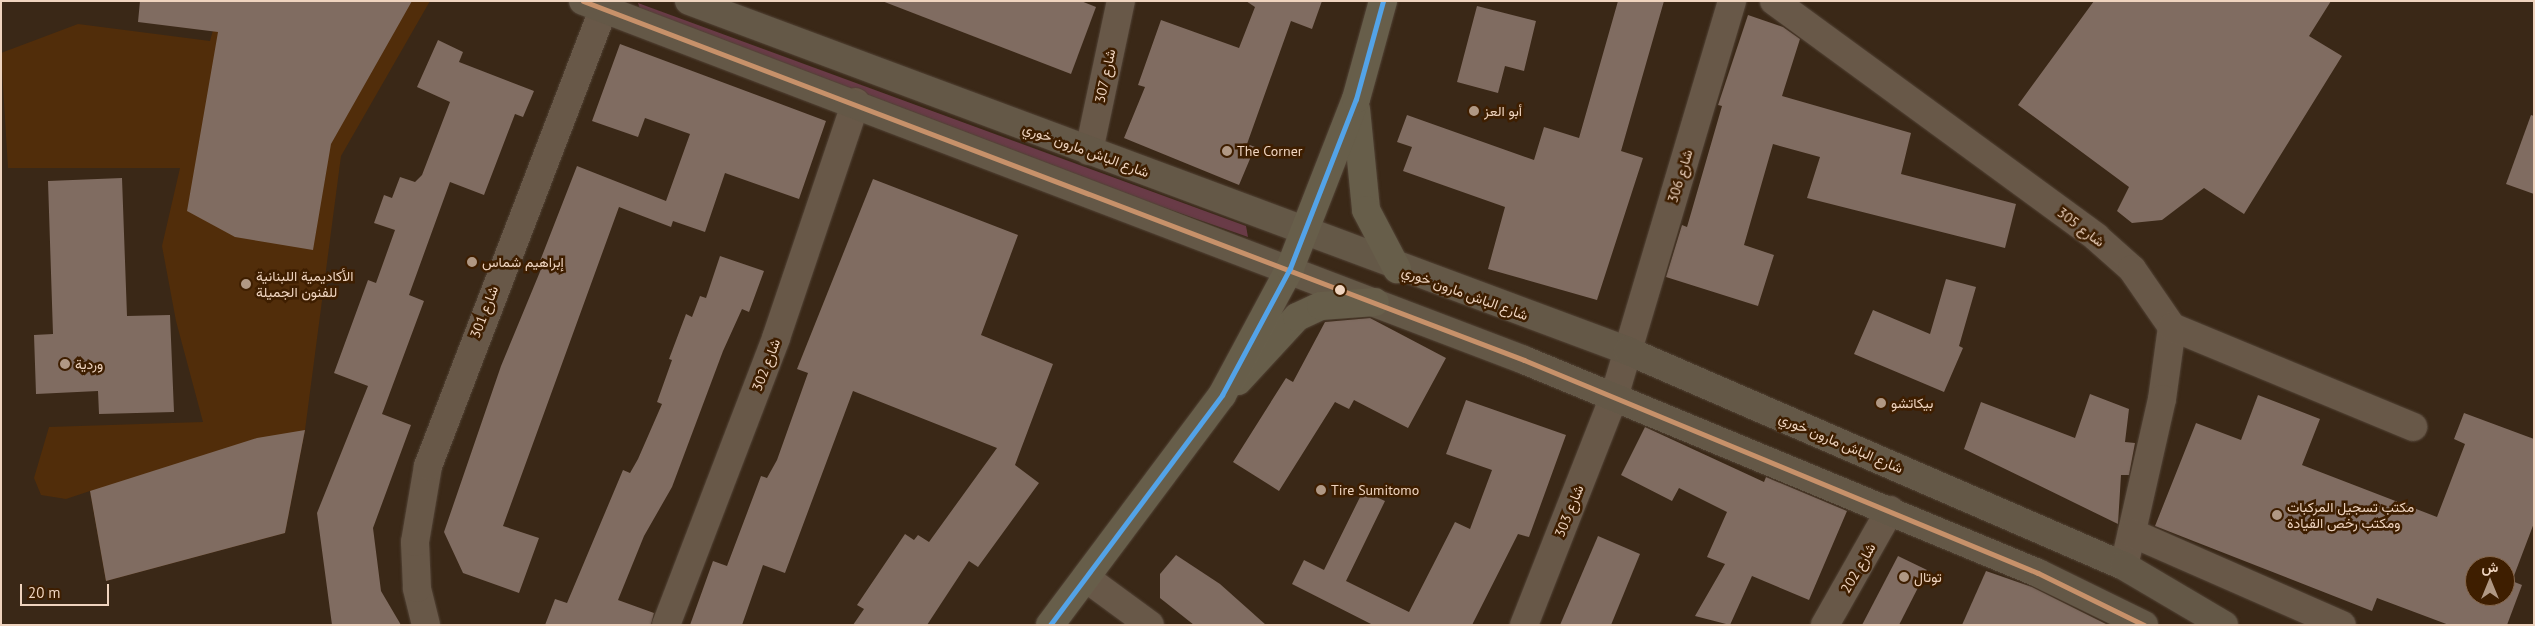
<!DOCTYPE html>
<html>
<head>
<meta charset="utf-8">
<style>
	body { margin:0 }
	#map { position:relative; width:2535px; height:626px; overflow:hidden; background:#3a2817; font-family:"PT Sans",Vazirmatn,sans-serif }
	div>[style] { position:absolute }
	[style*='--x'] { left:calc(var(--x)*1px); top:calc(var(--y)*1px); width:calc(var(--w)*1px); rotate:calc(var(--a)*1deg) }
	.built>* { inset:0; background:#512d0a }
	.green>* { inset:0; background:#693b47 }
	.building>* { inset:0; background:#806c61 }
	.roads { filter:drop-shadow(0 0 1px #514235) drop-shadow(0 0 1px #514235) }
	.minor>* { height:28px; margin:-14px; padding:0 14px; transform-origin:14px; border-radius:14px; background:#685848 }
	.major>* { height:28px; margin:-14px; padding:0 14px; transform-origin:14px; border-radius:14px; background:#645847 }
	.highway>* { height:28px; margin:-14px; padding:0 14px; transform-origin:14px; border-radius:14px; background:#675e4a }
	.bus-1>* { height:5px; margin:-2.5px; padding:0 2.5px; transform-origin:2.5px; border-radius:2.5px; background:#c7916a }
	.bus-2>* { height:5px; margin:-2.5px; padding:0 2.5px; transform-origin:2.5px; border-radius:2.5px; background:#53a3e8 }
	.dots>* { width:14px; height:14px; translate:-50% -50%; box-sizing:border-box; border:2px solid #3e1e00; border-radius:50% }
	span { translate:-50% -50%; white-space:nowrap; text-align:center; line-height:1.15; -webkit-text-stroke:5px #3e1e00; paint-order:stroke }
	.street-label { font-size:14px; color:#efd4bf }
	.poi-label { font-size:14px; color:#efd4bf }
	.left { translate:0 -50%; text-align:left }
	.frame { position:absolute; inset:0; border:2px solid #efd4bf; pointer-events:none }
	.north { position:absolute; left:2465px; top:556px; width:50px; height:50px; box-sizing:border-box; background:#3e1e00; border:1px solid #85674c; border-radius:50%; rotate:0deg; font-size:14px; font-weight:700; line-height:20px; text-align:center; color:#efd4bf }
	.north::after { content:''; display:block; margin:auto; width:18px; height:22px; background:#b09884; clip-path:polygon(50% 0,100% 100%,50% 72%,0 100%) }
	.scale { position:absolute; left:20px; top:584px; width:89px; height:22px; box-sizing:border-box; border:2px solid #efd4bf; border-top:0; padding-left:6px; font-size:15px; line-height:18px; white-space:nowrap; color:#efd4bf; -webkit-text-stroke:4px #3e1e00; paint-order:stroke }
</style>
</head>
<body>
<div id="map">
	<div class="built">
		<div style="clip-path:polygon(221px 1px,430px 1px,341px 156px,305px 430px,285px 533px,106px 581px,90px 491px,66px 499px,41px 495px,34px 478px,49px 427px,203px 422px,176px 321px,162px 246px,180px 168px,8px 168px,1px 53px,78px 24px,210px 41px)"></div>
	</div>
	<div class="green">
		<div style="clip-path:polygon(638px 3px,1246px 226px,1248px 237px,645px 25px)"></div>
	</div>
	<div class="building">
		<div style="clip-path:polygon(140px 1px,412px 1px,331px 144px,313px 250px,235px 237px,187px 211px,218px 32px,138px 22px)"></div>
		<div style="clip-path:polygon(882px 1px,1081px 1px,1096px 7px,1071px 74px)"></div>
		<div style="clip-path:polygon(1246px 1px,1322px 1px,1312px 29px,1291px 21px,1247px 144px,1255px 147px,1239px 185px,1124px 138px,1145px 87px,1138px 85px,1161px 20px,1239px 48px,1255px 7px)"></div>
		<div style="clip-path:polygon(1618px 1px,1664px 1px,1621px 151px,1643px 158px,1597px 300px,1488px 269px,1505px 207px,1403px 171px,1412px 147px,1397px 142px,1407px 115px,1534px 160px,1544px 127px,1579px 138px)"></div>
		<div style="clip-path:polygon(2094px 1px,2331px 1px,2309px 36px,2342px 56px,2244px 214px,2204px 188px,2162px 220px,2132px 223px,2117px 211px,2129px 187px,2018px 105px)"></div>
		<div style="clip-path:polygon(1477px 6px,1536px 21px,1524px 71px,1505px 66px,1498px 93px,1457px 82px)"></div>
		<div style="clip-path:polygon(1748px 15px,1783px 27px,1800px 39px,1782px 96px,1911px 133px,1901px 174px,2016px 204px,2005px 248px,1807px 198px,1820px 157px,1773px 144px,1744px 245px,1774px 255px,1758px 306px,1666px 277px,1682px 225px,1687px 227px,1722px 106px,1718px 105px)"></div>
		<div style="clip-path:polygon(438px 40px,463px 52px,459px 62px,534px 91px,523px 117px,515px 114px,484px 195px,450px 182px,409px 295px,424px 301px,382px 414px,411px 425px,373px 528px,381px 591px,401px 625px,332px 625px,317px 513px,368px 386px,334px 373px,368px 280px,376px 283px,395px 230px,374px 223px,384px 195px,392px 198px,400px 177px,415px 182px,422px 175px,450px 102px,417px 87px)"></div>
		<div style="clip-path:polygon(620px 44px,826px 121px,799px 199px,725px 173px,705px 232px,673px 221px,671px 227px,619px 207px,503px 526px,539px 538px,519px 593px,463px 573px,444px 532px,501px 366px,544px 262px,540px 261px,577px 166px,666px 201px,690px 134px,645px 118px,638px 137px,592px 121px)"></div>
		<div style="clip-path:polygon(2531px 115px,2534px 116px,2534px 194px,2506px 184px)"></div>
		<div style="clip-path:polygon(122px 178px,127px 316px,170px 315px,174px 412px,99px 414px,98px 391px,36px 394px,34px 335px,53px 334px,48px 181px)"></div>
		<div style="clip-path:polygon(873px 179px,1018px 235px,981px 335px,1053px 364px,1015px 465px,1039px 483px,978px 567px,969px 561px,927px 625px,853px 625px,864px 609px,857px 605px,905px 534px,914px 540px,918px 535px,929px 542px,997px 448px,853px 391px,785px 573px,763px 565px,742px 625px,690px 625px,713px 561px,727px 566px,761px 476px,767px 478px,777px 460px,808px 373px,797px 369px)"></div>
		<div style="clip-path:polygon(720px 256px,764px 271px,749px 312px,742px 309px,723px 351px,672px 487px,644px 536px,618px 600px,654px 613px,651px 625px,545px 625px,555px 599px,567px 603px,623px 470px,630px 473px,638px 459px,662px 404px,657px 402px,672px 360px,669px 359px,686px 314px,692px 317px,700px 296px,706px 298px)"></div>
		<div style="clip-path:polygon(1946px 279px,1976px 287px,1959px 346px,1963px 348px,1944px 392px,1854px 354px,1873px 310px,1930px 334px)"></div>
		<div style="clip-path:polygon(1370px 318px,1446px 358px,1408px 428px,1354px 400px,1349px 409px,1335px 402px,1279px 491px,1233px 462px,1286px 378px,1293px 382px,1325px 322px)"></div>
		<div style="clip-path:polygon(2090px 394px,2129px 409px,2125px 442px,2135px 443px,2129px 475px,2121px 475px,2118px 524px,1964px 449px,1981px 402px,2075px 438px)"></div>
		<div style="clip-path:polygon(evenodd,2258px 395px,2320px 419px,2302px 465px,2437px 517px,2465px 444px,2454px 439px,2464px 413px,2534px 439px,2534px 523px,2512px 581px,2522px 585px,2507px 625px,2449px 625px,2377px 598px,2372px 611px,2155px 526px,2196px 423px,2241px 440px,2258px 395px,2475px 566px,2505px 566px,2505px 596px,2475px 596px,2475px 566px)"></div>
		<div style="clip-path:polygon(1466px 400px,1566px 435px,1529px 537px,1518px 534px,1472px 625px,1373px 625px,1292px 584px,1304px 560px,1324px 570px,1363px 491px,1385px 501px,1346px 581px,1409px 612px,1455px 522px,1470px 529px,1492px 470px,1446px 454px)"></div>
		<div style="clip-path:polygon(1645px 427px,1764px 482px,1766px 477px,1847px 511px,1809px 600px,1752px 576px,1730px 625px,1695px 616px,1725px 564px,1707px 557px,1727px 512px,1679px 488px,1672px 501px,1621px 475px)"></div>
		<div style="clip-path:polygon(305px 430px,285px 533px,106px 581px,90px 491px,257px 438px)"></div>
		<div style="clip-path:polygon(1598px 536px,1640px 554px,1611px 625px,1560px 625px)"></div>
		<div style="clip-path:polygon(1176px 555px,1220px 584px,1266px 625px,1194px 625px,1160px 598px,1160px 574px)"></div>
		<div style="clip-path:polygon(1898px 556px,1927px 570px,1899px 625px,1862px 625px)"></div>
		<div style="clip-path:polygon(1986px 571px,2032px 587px,2108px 625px,1962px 625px)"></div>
	</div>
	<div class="roads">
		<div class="minor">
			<div style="--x:1774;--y:1;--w:399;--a:36.2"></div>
			<div style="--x:2096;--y:237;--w:48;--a:41.6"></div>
			<div style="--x:2132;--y:269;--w:70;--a:55.4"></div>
			<div style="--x:2172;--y:327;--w:73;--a:97.9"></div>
			<div style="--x:2162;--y:399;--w:171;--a:102.8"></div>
			<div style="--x:1089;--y:151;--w:153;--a:-78"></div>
			<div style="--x:2172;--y:327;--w:261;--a:22.5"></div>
			<div style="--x:2132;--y:533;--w:229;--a:23.7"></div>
			<div style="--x:1086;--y:578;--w:79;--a:36.3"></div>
			<div style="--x:426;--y:625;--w:38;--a:-104"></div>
			<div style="--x:417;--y:588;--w:46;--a:-92.5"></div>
			<div style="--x:415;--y:542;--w:77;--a:-80.3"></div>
			<div style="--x:428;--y:466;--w:489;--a:-69"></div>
			<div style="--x:666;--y:625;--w:307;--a:-69"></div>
			<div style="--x:776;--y:338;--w:249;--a:-71.3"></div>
			<div style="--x:1524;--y:625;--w:245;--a:-68.5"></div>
			<div style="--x:1614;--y:397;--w:413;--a:-73.4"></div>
			<div style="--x:1825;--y:625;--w:132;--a:-60.5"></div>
		</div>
		<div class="major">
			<div style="--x:583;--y:1;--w:1007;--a:20.88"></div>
			<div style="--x:1524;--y:360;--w:556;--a:22.51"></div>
			<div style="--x:2038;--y:573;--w:118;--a:26.1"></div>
			<div style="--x:689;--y:1;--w:1002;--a:20.44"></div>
			<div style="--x:1628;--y:351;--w:541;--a:23.44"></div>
			<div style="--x:2124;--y:566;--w:116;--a:30.5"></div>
		</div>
		<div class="highway">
			<div style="--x:1356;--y:109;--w:101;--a:84.3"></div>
			<div style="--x:1366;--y:210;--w:67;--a:62.3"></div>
			<div style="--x:1238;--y:381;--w:87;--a:-47.3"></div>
			<div style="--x:1297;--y:317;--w:26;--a:-25"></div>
			<div style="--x:1321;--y:306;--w:54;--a:-4.2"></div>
			<div style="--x:1050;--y:625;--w:287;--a:-53.2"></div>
			<div style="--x:1222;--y:395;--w:144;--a:-61.8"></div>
			<div style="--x:1290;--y:268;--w:181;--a:-68.7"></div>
			<div style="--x:1356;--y:99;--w:102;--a:-74.6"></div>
		</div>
	</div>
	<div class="bus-1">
		<div style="--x:583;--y:1;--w:1007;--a:20.88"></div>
		<div style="--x:1524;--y:360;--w:556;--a:22.51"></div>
		<div style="--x:2038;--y:573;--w:118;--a:26.1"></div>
	</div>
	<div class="bus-2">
		<div style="--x:1050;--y:625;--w:287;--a:-53.2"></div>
		<div style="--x:1222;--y:395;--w:144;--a:-61.8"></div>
		<div style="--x:1290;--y:268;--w:181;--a:-68.7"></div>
		<div style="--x:1356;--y:99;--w:102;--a:-74.6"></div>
	</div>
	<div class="dots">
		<div style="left:1474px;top:111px;background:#b09884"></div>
		<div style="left:1227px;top:151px;background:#b09884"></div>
		<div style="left:472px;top:262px;background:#b09884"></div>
		<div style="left:246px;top:284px;background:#b09884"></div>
		<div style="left:1340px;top:290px;background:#efd4bf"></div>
		<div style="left:65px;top:364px;background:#b09884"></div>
		<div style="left:1881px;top:403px;background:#b09884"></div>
		<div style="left:1321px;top:490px;background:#b09884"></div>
		<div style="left:2277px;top:515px;background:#b09884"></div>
		<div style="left:1904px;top:577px;background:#b09884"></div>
	</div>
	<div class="street-label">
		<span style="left:1105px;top:76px;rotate:-78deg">شارع 307</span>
		<span style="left:1086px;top:150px;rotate:20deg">شارع الباش مارون خوري</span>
		<span style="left:1680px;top:176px;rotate:-73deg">شارع 306</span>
		<span style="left:2081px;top:227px;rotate:37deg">شارع 305</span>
		<span style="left:1465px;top:293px;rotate:20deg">شارع الباش مارون خوري</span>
		<span style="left:484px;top:312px;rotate:-69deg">شارع 301</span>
		<span style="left:766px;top:365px;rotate:-69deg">شارع 302</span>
		<span style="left:1841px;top:443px;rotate:23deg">شارع الباش مارون خوري</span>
		<span style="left:1569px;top:511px;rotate:-68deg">شارع 303</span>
		<span style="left:1858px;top:568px;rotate:-60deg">شارع 202</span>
	</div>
	<div class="poi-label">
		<span class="left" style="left:1484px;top:111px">أبو العز</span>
		<span class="left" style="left:1237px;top:151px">The Corner</span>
		<span class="left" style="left:482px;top:262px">إبراهيم شماس</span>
		<span class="left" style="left:256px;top:284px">الأكاديمية اللبنانية<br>للفنون الجميلة</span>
		<span class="left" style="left:75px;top:364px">وردية</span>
		<span class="left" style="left:1891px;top:403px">بيكاتشو</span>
		<span class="left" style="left:1331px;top:490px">Tire Sumitomo</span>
		<span class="left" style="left:2287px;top:515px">مكتب تسجيل المركبات<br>ومكتب رخص القيادة</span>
		<span class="left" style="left:1914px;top:577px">توتال</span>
	</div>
	<div class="frame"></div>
	<div class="north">ش</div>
	<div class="scale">20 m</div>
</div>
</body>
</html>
